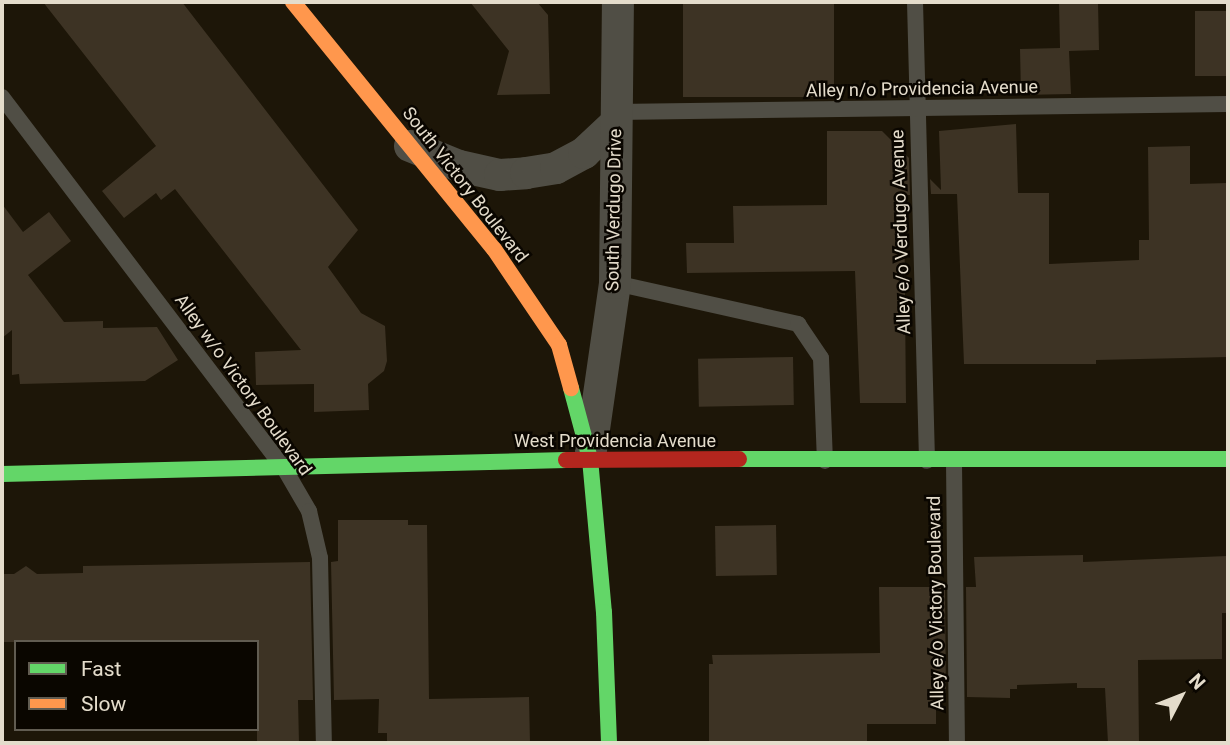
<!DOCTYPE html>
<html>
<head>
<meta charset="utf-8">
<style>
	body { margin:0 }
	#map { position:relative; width:1230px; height:745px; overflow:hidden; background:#1d1608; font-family:Roboto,sans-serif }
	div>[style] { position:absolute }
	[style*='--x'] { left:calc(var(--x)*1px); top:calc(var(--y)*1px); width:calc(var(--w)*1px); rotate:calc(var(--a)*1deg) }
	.building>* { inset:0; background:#3d3324; transform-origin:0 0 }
	.lane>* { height:16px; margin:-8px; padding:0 8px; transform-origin:8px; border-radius:8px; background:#504e45 }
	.street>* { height:32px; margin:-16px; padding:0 16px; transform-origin:16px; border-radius:16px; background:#504e45 }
	.fast>* { height:16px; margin:-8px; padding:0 8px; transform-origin:8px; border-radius:8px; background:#63d668 }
	.slow>* { height:16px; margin:-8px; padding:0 8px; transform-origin:8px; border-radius:8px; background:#ff974d }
	.jam>* { height:16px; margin:-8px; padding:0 8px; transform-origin:8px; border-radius:8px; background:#b3261e }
	span { translate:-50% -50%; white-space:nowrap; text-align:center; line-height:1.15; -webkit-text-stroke:5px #0a0600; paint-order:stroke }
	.street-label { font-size:18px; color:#e4dccb }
	.frame { position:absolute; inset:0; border:4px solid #e4dccb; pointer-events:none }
	.legend { position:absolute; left:14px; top:640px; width:245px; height:91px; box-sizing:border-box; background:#0a0600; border:2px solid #615c51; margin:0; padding:9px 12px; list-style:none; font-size:21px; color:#e4dccb }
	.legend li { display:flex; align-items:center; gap:14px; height:35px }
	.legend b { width:35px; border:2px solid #615c51 }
	.north { position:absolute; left:1146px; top:661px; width:70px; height:70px; -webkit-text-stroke:5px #0a0600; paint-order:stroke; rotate:48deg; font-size:19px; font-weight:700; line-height:28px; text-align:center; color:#e4dccb }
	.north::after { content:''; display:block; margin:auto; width:24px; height:32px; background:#e4dccb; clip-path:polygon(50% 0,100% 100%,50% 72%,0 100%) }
</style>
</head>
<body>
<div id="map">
	<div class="building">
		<div style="clip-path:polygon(43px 2px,182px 2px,358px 230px,328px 267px,361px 313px,385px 326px,387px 361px,384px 371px,368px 384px,369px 410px,314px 412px,314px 384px,256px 385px,255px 352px,301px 350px,175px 189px,161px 200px,156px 193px,124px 218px,102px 191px,156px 146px)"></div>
		<div style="clip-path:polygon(470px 2px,537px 2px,548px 15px,550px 94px,497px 95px,509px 51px)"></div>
		<div style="left:683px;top:2px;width:151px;height:95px"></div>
		<div style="clip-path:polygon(1059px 2px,1098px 2px,1099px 50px,1069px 51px,1071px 94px,1021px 95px,1020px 49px,1060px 48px)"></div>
		<div style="left:1195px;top:11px;width:33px;height:65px"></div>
		<div style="clip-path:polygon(1016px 124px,1018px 193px,1049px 193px,1049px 264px,1139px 260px,1139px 240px,1149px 240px,1148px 147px,1190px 146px,1190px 184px,1227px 183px,1228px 357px,1096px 360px,1096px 364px,964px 364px,957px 194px,931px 194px,930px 179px,941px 190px,939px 131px)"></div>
		<div style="clip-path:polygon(827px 131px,882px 131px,909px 158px,910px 195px,904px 195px,906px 403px,860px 403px,855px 271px,687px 273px,686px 243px,734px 243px,733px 206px,827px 205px)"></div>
		<div style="clip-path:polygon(2px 204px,23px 232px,49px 212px,71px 241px,28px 275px,64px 322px,103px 321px,103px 328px,157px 327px,178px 360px,145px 381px,20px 384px,19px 374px,12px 375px,12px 330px,2px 338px)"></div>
		<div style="left:793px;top:357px;width:48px;height:95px;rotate:89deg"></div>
		<div style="clip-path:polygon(338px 520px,408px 520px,408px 525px,427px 525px,429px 699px,529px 697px,530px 743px,387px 743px,387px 733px,378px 733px,379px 699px,334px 700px,331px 562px,338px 561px)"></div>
		<div style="left:776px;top:525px;width:50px;height:61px;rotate:89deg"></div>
		<div style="clip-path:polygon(1083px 555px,1083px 562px,1227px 556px,1228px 613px,1222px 613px,1222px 659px,1138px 660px,1139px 743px,1108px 743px,1105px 688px,1077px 688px,1077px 683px,1017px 685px,1017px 689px,1010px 689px,1010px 698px,967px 697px,966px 587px,976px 587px,974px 557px)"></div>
		<div style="clip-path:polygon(310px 562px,313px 700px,298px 700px,299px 743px,257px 743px,257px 642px,2px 642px,2px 574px,14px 574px,26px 566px,37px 574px,83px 573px,83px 566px)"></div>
		<div style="clip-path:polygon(879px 587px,945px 587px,946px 697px,936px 696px,936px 724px,867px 724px,867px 743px,709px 743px,709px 664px,713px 664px,712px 655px,880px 653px)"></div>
	</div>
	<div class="lane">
		<div style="--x:915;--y:2;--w:459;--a:88.5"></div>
		<div style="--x:2;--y:97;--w:466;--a:52.8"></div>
		<div style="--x:284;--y:468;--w:50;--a:59.8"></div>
		<div style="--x:309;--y:511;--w:48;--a:76.8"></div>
		<div style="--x:320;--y:558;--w:185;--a:88.8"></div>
		<div style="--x:616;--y:112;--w:612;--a:-0.75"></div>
		<div style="--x:615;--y:283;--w:188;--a:12.6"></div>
		<div style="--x:798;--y:324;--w:41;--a:55.9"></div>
		<div style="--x:821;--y:358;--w:103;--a:87.8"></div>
		<div style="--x:954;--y:462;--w:281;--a:89.4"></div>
	</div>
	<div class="street">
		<div style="--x:410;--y:146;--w:53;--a:22.2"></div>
		<div style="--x:459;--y:166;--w:42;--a:12.4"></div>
		<div style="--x:500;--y:175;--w:26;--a:-4"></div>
		<div style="--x:526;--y:173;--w:30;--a:-9"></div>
		<div style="--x:556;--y:168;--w:32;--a:-28"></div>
		<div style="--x:584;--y:153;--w:44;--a:-43.2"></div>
		<div style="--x:591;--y:450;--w:169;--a:-81.8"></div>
		<div style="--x:615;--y:283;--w:281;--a:-89.4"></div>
	</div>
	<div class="fast">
		<div style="--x:571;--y:388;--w:73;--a:75"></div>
		<div style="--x:590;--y:459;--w:154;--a:84.8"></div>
		<div style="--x:604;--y:612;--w:131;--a:87.8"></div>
		<div style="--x:739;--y:459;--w:489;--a:0"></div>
		<div style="--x:2;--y:474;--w:564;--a:-1.42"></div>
	</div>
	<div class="slow">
		<div style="--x:293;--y:2;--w:318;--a:50.9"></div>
		<div style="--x:494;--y:249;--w:116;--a:55.9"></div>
		<div style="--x:559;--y:345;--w:45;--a:74.4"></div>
	</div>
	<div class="jam">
		<div style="--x:566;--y:460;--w:173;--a:-0.3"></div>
	</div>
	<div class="street-label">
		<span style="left:922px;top:89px;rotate:-1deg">Alley n/o Providencia Avenue</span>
		<span style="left:465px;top:185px;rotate:52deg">South Victory Boulevard</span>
		<span style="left:614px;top:210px;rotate:-89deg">South Verdugo Drive</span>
		<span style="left:901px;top:232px;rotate:-92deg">Alley e/o Verdugo Avenue</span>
		<span style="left:243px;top:385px;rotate:54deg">Alley w/o Victory Boulevard</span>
		<span style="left:615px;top:441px">West Providencia Avenue</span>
		<span style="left:936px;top:603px;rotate:-91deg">Alley e/o Victory Boulevard</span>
	</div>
	<div class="frame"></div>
	<ul class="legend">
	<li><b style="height:9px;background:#63d668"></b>Fast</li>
	<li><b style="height:9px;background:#ff974d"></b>Slow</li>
	</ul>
	<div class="north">N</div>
</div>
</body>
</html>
